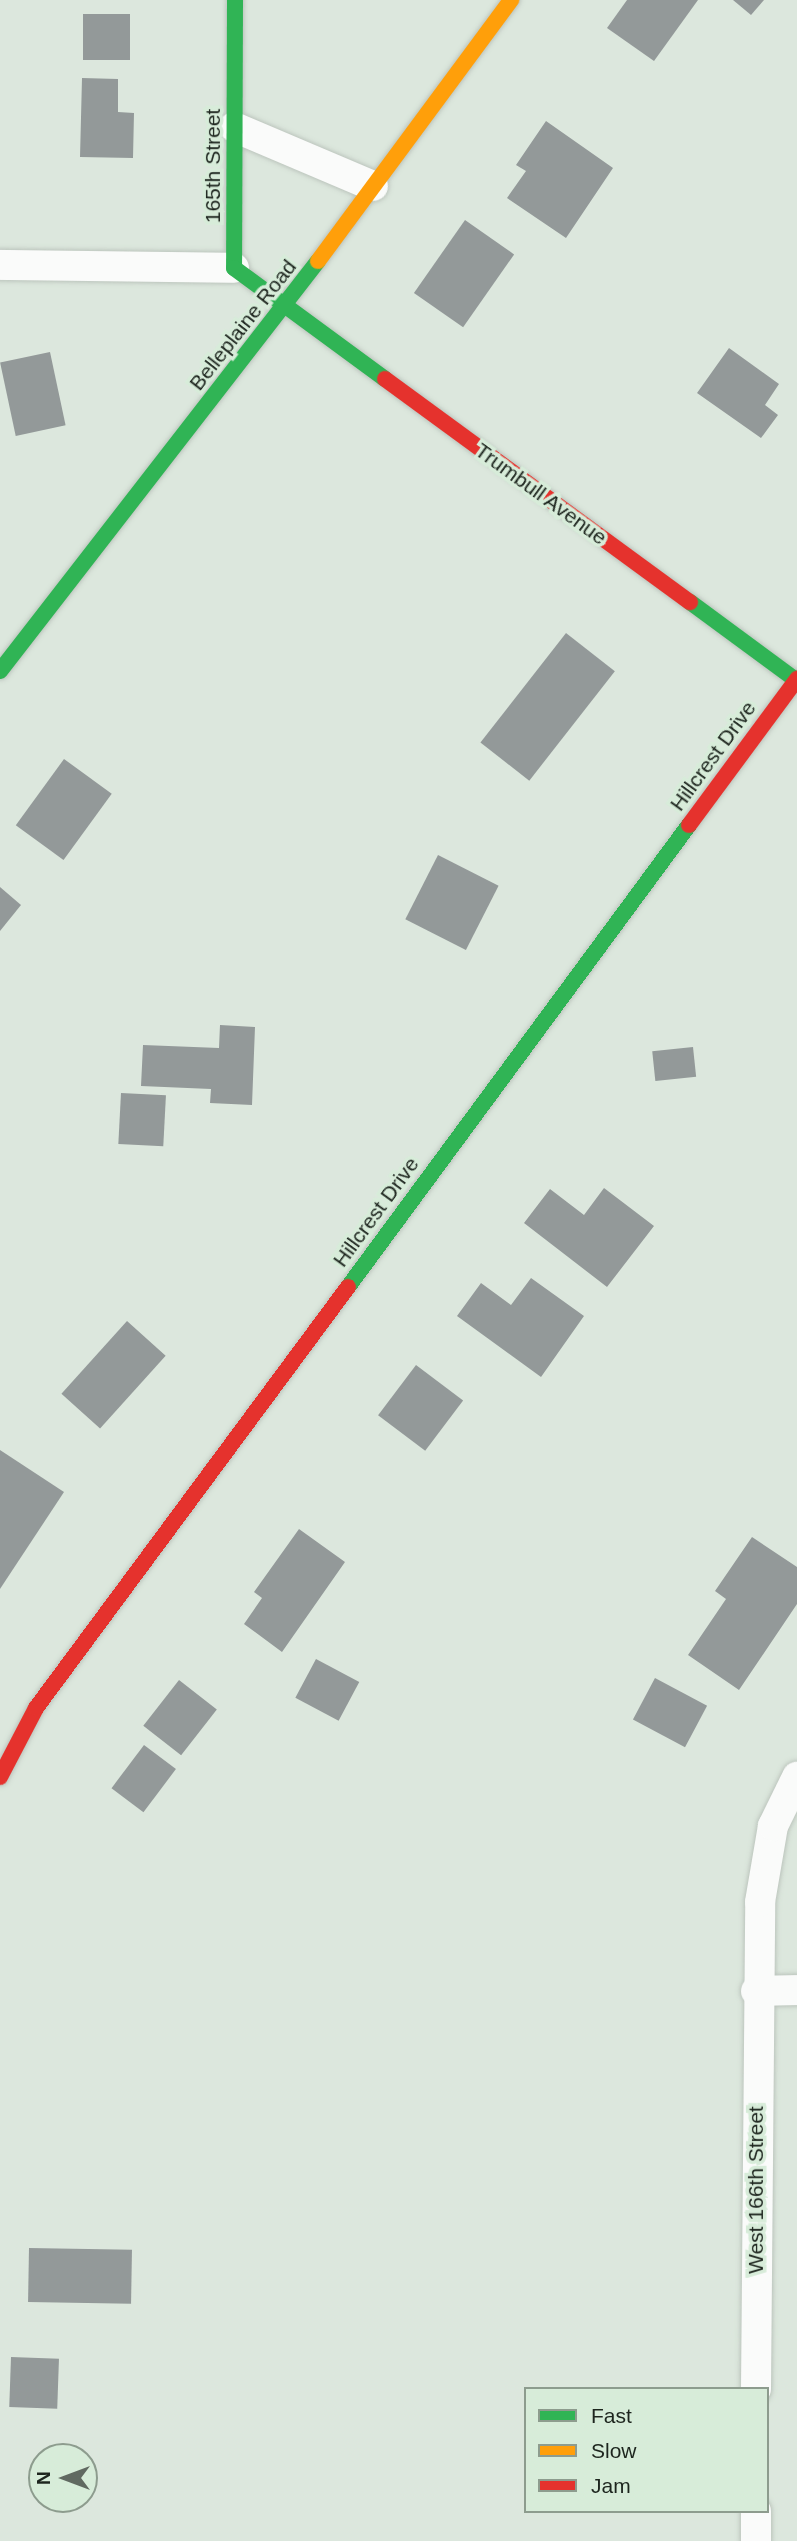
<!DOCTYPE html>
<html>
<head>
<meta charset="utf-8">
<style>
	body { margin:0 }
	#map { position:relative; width:797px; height:2541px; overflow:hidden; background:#dce7dd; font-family:Arial,sans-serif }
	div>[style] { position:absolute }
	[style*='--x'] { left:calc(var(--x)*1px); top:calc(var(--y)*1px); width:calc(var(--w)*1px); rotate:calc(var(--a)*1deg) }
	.building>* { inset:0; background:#939999; transform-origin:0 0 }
	.roads { filter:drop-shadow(0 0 2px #bcc5bd) drop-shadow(0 0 2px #bcc5bd) }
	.street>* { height:30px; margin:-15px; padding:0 15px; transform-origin:15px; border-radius:15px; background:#fafbfa }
	.fast>* { height:16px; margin:-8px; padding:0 8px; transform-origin:8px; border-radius:8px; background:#30b455 }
	.slow>* { height:16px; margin:-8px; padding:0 8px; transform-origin:8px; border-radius:8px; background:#ff9f0a }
	.jam>* { height:16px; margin:-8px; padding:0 8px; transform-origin:8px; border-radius:8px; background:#e5322d }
	span { translate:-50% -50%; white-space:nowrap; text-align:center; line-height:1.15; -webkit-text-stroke:7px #d7ecd9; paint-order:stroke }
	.street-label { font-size:21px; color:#1d251e }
	.legend { position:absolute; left:524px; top:2387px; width:245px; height:126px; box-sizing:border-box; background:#d7ecd9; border:2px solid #8d9c8e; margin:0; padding:9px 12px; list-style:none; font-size:21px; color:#1d251e }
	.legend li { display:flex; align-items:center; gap:14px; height:35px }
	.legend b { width:35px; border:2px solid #8d9c8e }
	.north { position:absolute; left:28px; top:2443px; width:70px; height:70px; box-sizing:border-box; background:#d7ecd9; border:2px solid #8d9c8e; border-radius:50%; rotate:270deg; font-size:19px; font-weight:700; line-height:28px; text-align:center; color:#1d251e }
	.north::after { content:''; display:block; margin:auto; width:24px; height:32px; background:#606961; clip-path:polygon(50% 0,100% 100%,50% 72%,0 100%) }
</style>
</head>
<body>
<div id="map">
	<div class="building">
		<div style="clip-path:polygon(627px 0,698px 0,654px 61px,607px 28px)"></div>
		<div style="clip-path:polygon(733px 0,764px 0,751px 15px)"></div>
		<div style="left:130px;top:14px;width:46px;height:47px;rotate:90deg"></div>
		<div style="clip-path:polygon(82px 78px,118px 79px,118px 112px,134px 113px,133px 158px,80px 157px)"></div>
		<div style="clip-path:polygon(546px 121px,613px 168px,566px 238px,507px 198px,526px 171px,516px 165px)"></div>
		<div style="left:465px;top:220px;width:60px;height:89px;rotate:35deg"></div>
		<div style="clip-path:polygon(729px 348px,779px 384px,765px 405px,778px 415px,761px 438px,697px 393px)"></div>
		<div style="left:50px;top:352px;width:75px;height:51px;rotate:78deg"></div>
		<div style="left:566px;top:633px;width:62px;height:139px;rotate:38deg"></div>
		<div style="left:64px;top:759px;width:59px;height:82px;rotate:36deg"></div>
		<div style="left:438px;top:855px;width:68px;height:72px;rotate:27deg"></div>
		<div style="clip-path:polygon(0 887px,21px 905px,0 931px)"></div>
		<div style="clip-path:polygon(220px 1025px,255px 1027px,252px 1105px,210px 1103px,211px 1089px,141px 1086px,143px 1045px,219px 1048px)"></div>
		<div style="left:693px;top:1047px;width:30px;height:41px;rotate:84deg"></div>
		<div style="left:121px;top:1093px;width:45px;height:51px;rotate:3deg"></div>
		<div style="clip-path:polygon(604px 1188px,654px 1226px,607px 1287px,524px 1223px,550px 1189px,584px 1215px)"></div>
		<div style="clip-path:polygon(531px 1278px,584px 1316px,541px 1377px,457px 1316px,481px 1283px,511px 1305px)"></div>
		<div style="left:127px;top:1321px;width:52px;height:98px;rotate:42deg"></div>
		<div style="left:416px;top:1365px;width:59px;height:63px;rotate:37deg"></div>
		<div style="clip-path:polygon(0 1450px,64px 1492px,0 1589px)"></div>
		<div style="clip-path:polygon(299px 1529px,345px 1562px,282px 1652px,244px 1624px,262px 1598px,254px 1592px)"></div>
		<div style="clip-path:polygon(752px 1537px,797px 1567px,797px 1604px,739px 1690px,688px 1655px,726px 1599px,715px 1591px)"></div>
		<div style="left:316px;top:1659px;width:49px;height:44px;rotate:28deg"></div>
		<div style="left:655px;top:1678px;width:59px;height:47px;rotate:28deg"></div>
		<div style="left:179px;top:1680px;width:48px;height:58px;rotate:38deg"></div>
		<div style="left:144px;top:1745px;width:40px;height:54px;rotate:37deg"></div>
		<div style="left:29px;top:2248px;width:103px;height:54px;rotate:1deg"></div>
		<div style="left:11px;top:2357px;width:48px;height:50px;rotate:2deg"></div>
	</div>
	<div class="roads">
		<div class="street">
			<div style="--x:234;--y:127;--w:151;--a:23"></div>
			<div style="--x:0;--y:265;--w:234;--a:0.7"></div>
			<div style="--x:756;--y:1991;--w:41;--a:-1.4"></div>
			<div style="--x:756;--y:2389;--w:487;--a:-89.5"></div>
			<div style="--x:760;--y:1902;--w:77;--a:-80.3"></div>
			<div style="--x:773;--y:1826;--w:55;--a:-63.9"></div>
			<div style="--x:756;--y:2541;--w:30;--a:-90"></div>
		</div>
		<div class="fast">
			<div style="--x:235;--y:0;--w:268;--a:90.2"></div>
			<div style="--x:234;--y:268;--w:187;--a:36.3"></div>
			<div style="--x:690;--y:602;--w:133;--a:36.4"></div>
			<div style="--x:0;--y:671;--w:519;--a:-52.2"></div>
			<div style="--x:348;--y:1287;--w:574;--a:-53.57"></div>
		</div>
		<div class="slow">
			<div style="--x:318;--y:261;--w:325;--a:-53.5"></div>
		</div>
		<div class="jam">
			<div style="--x:385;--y:379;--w:378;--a:36.2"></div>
			<div style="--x:689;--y:825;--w:182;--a:-53.5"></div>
			<div style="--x:0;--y:1777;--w:78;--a:-62.4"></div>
			<div style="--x:36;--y:1708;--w:524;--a:-53.46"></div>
		</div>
	</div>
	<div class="street-label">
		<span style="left:213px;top:166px;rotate:-90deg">165th Street</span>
		<span style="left:243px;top:325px;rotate:-52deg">Belleplaine Road</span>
		<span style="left:541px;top:494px;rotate:36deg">Trumbull Avenue</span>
		<span style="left:713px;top:756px;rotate:-54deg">Hillcrest Drive</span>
		<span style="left:376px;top:1212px;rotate:-54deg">Hillcrest Drive</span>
		<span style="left:756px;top:2190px;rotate:-90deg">West 166th Street</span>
	</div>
	<ul class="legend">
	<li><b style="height:9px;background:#30b455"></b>Fast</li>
	<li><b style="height:9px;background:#ff9f0a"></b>Slow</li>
	<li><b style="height:9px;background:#e5322d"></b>Jam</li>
	</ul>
	<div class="north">N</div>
</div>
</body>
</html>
